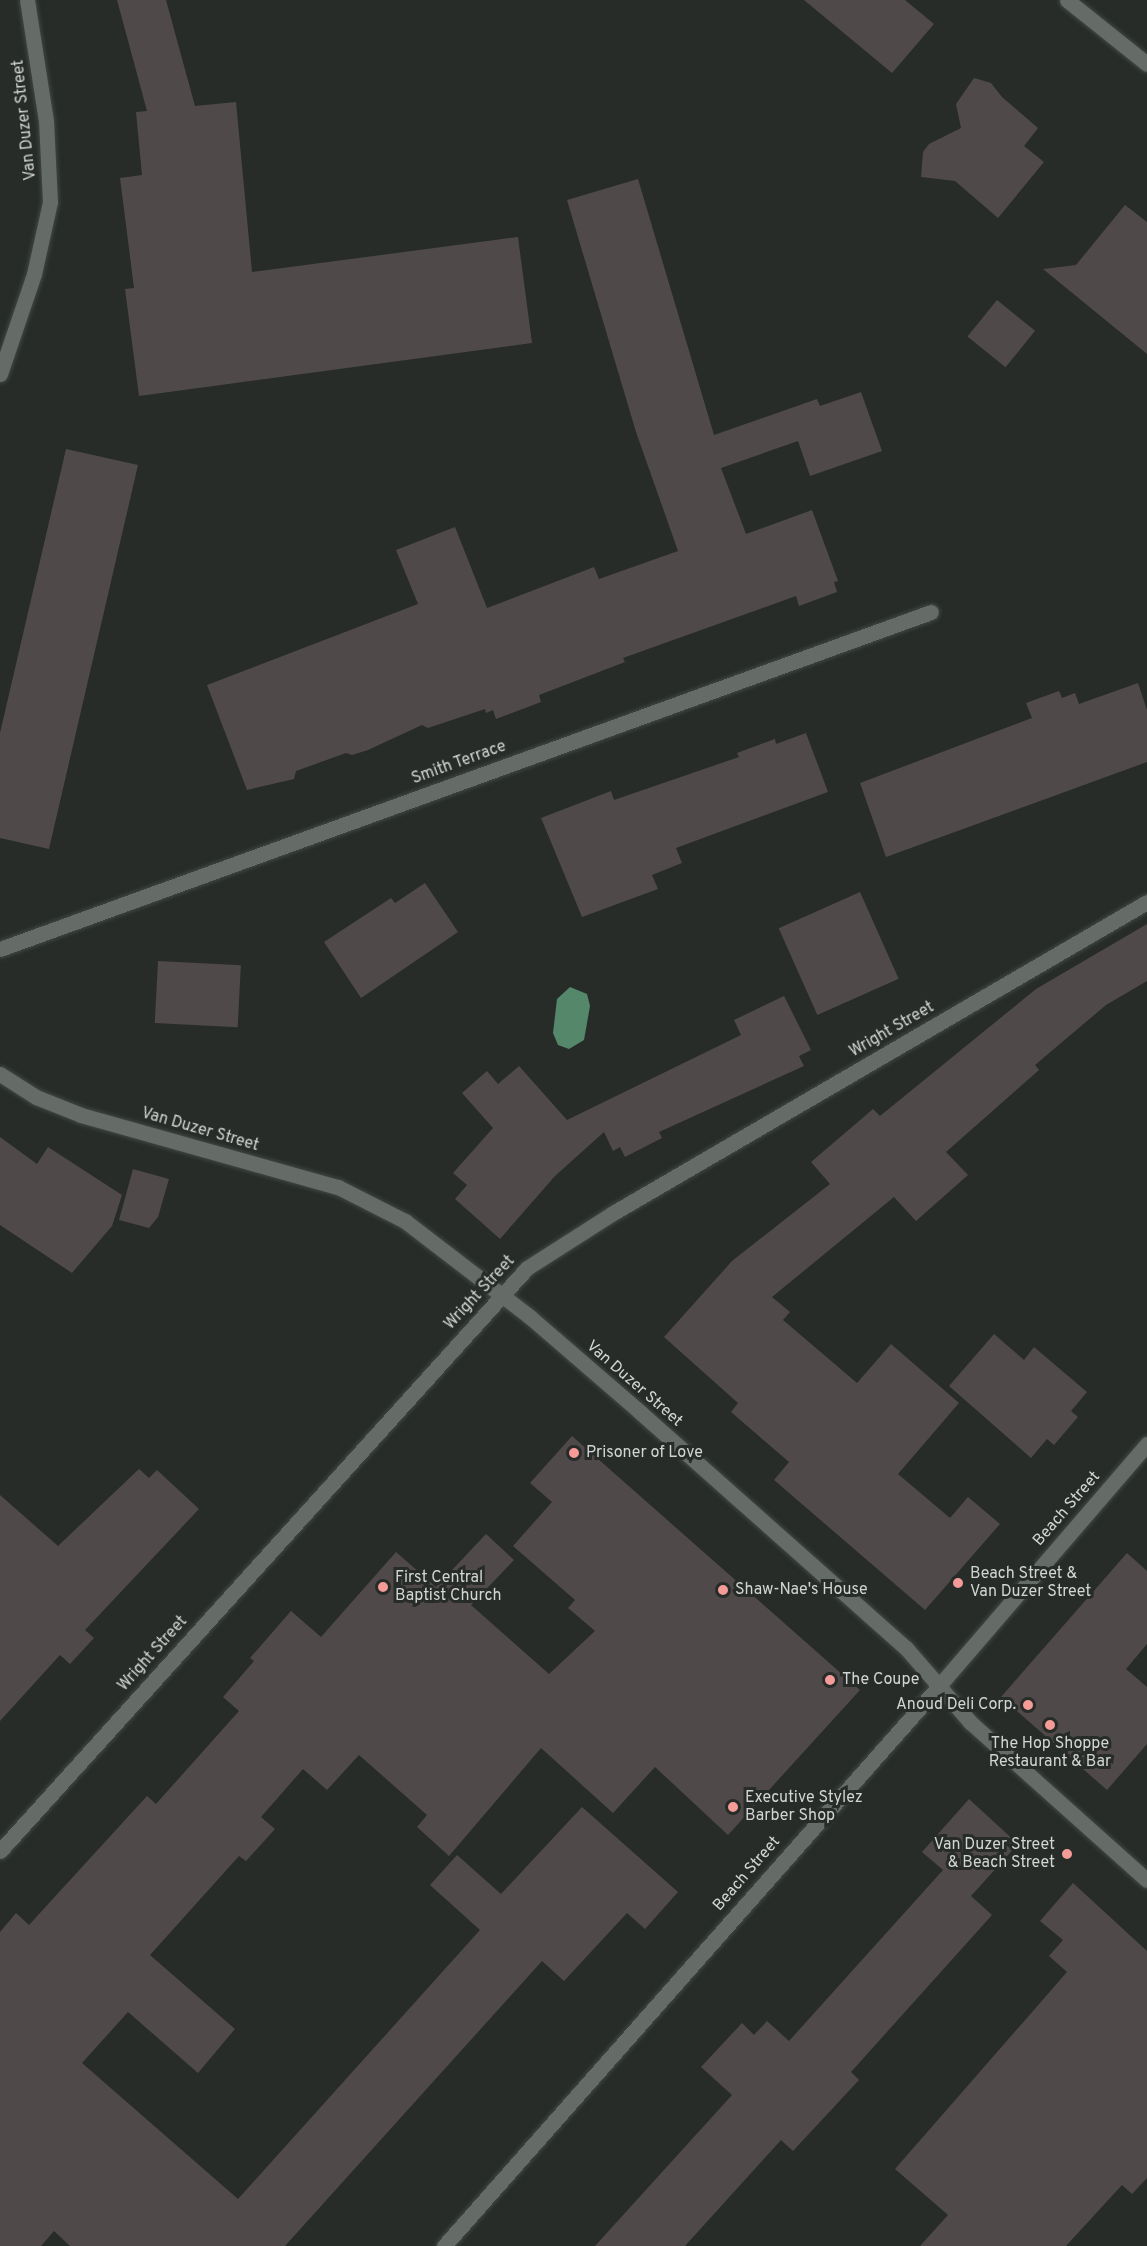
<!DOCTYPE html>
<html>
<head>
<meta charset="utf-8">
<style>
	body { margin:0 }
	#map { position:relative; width:1147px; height:2246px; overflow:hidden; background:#272c29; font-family:Overpass,sans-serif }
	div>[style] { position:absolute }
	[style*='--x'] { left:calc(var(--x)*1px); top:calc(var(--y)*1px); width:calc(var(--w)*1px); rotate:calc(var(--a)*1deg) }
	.water>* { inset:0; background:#55886b }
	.building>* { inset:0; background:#504949; transform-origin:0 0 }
	.roads { filter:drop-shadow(0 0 2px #424744) drop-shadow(0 0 2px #424744) }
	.minor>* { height:15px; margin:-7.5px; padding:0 7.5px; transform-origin:7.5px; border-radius:7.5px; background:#656b67 }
	.secondary>* { height:15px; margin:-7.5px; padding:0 7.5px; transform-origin:7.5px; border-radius:7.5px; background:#656b67 }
	.dots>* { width:16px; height:16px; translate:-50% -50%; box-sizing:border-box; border:3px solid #272c29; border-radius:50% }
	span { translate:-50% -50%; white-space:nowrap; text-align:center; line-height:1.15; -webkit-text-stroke:6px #272c29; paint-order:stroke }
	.street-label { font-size:16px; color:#d2d5d3 }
	.poi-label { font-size:16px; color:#d2d5d3 }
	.left { translate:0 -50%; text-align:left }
	.right { translate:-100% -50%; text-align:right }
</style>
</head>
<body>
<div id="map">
	<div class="water">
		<div style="clip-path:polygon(570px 987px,587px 994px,590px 1006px,584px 1040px,569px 1049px,558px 1045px,553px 1033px,557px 999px)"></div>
	</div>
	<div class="building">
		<div style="clip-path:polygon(117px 0,166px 0,195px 106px,236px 102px,252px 272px,518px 237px,532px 343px,139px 396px,125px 289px,134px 288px,120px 178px,142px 175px,136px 112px,147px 111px)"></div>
		<div style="clip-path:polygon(804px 0,905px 0,934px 24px,892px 73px)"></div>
		<div style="clip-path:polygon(974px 78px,991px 83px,1002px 97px,1038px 128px,1024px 146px,1044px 162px,998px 218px,955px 181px,921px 177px,923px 152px,929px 144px,961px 128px,956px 104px)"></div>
		<div style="clip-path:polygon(638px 179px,714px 435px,817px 399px,820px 406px,861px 392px,882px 451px,810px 476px,798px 441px,721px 468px,746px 534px,812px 510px,838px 581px,834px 582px,837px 592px,799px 606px,796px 596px,623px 658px,625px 662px,539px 695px,541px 702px,496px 719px,493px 710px,486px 713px,485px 709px,428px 728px,422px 725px,368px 750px,352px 755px,346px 753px,296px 771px,294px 779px,247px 790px,207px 685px,418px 604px,396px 550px,455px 527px,487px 608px,594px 567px,599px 579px,678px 551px,636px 432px,567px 200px)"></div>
		<div style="clip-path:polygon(1125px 205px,1147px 222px,1147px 354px,1043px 269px,1076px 265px)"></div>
		<div style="left:997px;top:300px;width:49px;height:47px;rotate:39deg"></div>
		<div style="clip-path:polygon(66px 449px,138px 465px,49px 849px,0 838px,0 733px)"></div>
		<div style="clip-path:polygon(1138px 683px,1147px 710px,1147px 762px,886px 857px,860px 783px,1032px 718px,1026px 703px,1059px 691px,1062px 698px,1075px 693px,1079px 704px)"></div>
		<div style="clip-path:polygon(806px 733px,828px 792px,676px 848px,682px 863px,652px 875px,658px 889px,582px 917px,541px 818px,611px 791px,614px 800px,739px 757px,737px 753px,775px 739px,776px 744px)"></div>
		<div style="clip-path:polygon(425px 883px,458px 932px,361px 998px,324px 942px,391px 898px,395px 903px)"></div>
		<div style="left:860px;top:892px;width:95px;height:89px;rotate:66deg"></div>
		<div style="clip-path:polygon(1147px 924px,1147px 981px,1106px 1005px,1035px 1065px,1039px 1070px,946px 1152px,968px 1175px,916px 1221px,894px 1197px,772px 1297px,790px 1312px,783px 1320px,857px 1383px,891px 1344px,959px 1403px,898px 1474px,950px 1518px,968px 1497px,1000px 1524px,925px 1610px,774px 1480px,789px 1462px,731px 1412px,738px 1403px,664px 1337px,732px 1261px,830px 1184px,811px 1162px,873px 1109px,880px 1116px,1036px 989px)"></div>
		<div style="left:158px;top:961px;width:83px;height:62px;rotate:3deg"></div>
		<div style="clip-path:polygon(784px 996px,811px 1050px,799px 1056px,804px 1066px,659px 1132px,662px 1138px,625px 1157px,620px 1147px,613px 1151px,604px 1132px,555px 1176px,500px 1239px,455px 1199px,467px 1185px,453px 1173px,493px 1128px,462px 1093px,487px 1071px,498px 1084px,519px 1066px,567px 1120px,741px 1035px,734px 1020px)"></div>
		<div style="clip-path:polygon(0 1137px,37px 1164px,48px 1147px,122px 1195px,112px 1226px,72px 1273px,0 1225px)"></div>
		<div style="clip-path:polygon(133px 1169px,169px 1179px,158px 1217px,149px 1228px,119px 1220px)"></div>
		<div style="clip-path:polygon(994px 1334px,1024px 1360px,1034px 1347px,1087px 1392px,1071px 1411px,1078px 1417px,1054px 1445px,1047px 1439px,1031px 1458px,949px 1386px)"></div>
		<div style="clip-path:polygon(572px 1436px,860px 1690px,728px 1835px,655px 1767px,613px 1813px,541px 1748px,449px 1856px,417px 1827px,427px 1815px,359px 1755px,327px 1790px,303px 1769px,261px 1817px,275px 1829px,246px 1861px,239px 1856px,150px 1955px,235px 2029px,198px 2073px,128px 2012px,82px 2063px,238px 2199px,480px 1930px,430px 1885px,457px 1855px,501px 1894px,582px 1807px,678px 1892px,645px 1929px,627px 1913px,564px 1981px,542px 1961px,285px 2246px,70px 2246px,54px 2231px,41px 2246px,0 2246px,0 1932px,16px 1913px,29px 1925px,147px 1796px,156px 1804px,239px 1711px,223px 1697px,254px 1661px,250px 1658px,291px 1611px,321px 1637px,396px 1552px,436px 1587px,486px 1534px,514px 1560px,471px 1605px,549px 1674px,595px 1631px,568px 1608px,575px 1600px,513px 1546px,552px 1502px,530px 1483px)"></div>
		<div style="clip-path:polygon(139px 1469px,149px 1478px,157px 1470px,199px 1509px,85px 1630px,94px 1638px,70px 1664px,60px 1655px,0 1721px,0 1495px,58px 1546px)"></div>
		<div style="clip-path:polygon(1127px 1553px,1147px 1571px,1147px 1644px,1126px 1669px,1147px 1687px,1147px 1744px,1107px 1790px,1001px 1697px)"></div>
		<div style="clip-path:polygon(969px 1799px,1018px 1844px,971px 1896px,992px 1915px,851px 2072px,859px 2080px,793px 2151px,781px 2140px,685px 2246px,595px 2246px,732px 2095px,701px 2067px,742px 2023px,754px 2035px,767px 2021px,789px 2041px,943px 1870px,922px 1852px)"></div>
		<div style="clip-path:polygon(1073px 1883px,1147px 1951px,1147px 2178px,1132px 2194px,1122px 2185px,1066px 2246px,920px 2246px,948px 2215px,895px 2169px,1067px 1972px,1049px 1956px,1063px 1940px,1040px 1921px)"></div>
	</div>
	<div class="roads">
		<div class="minor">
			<div style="--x:0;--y:949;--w:990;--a:-19.9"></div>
			<div style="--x:0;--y:1851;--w:786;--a:-47.89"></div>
			<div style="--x:527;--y:1268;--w:102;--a:-32.6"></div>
			<div style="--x:613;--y:1213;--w:618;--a:-30.22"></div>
			<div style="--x:444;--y:2246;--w:746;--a:-48.53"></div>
			<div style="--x:938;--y:1687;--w:321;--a:-49.3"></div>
		</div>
		<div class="secondary">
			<div style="--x:1067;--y:0;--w:102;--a:38.7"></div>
			<div style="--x:0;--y:374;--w:106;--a:-71.2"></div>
			<div style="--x:34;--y:274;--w:74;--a:-77.5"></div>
			<div style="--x:50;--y:202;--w:81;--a:-92.8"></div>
			<div style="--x:46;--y:121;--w:122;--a:-98.9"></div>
			<div style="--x:0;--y:1074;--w:43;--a:32.6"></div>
			<div style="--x:36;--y:1097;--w:48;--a:21.8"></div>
			<div style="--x:81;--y:1115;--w:267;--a:15.7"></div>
			<div style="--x:338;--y:1187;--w:75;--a:26.9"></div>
			<div style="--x:405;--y:1221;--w:158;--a:37.5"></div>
			<div style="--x:530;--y:1317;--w:145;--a:40.8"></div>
			<div style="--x:640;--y:1412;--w:356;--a:41.6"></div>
			<div style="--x:906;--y:1648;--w:98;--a:49.1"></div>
			<div style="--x:970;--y:1722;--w:237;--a:41.8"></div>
		</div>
	</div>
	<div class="dots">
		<div style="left:574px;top:1453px;background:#f59b98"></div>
		<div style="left:958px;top:1583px;background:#f59b98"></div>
		<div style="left:383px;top:1587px;background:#f59b98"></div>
		<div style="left:723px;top:1590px;background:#f59b98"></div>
		<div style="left:830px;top:1680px;background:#f59b98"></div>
		<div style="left:1028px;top:1705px;background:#f59b98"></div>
		<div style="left:1050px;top:1725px;background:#f59b98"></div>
		<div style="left:733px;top:1807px;background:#f59b98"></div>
		<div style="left:1067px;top:1854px;background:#f59b98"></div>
	</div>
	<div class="street-label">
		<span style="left:25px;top:120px;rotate:-96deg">Van Duzer Street</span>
		<span style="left:459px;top:763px;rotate:-20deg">Smith Terrace</span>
		<span style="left:892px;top:1030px;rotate:-30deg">Wright Street</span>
		<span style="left:200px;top:1130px;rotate:16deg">Van Duzer Street</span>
		<span style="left:480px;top:1293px;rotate:-47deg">Wright Street</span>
		<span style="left:634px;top:1384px;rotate:41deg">Van Duzer Street</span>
		<span style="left:1067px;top:1509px;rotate:-49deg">Beach Street</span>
		<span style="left:153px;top:1654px;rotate:-48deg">Wright Street</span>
		<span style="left:747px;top:1874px;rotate:-49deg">Beach Street</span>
	</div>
	<div class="poi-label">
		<span class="left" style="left:586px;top:1453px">Prisoner of Love</span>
		<span class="left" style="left:970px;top:1583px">Beach Street &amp;<br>Van Duzer Street</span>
		<span class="left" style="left:395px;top:1587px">First Central<br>Baptist Church</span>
		<span class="left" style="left:735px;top:1590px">Shaw-Nae's House</span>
		<span class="left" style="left:842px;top:1680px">The Coupe</span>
		<span class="right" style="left:1016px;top:1705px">Anoud Deli Corp.</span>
		<span style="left:1050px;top:1753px">The Hop Shoppe<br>Restaurant &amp; Bar</span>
		<span class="left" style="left:745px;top:1807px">Executive Stylez<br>Barber Shop</span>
		<span class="right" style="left:1055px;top:1854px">Van Duzer Street<br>&amp; Beach Street</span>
	</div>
</div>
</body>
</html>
